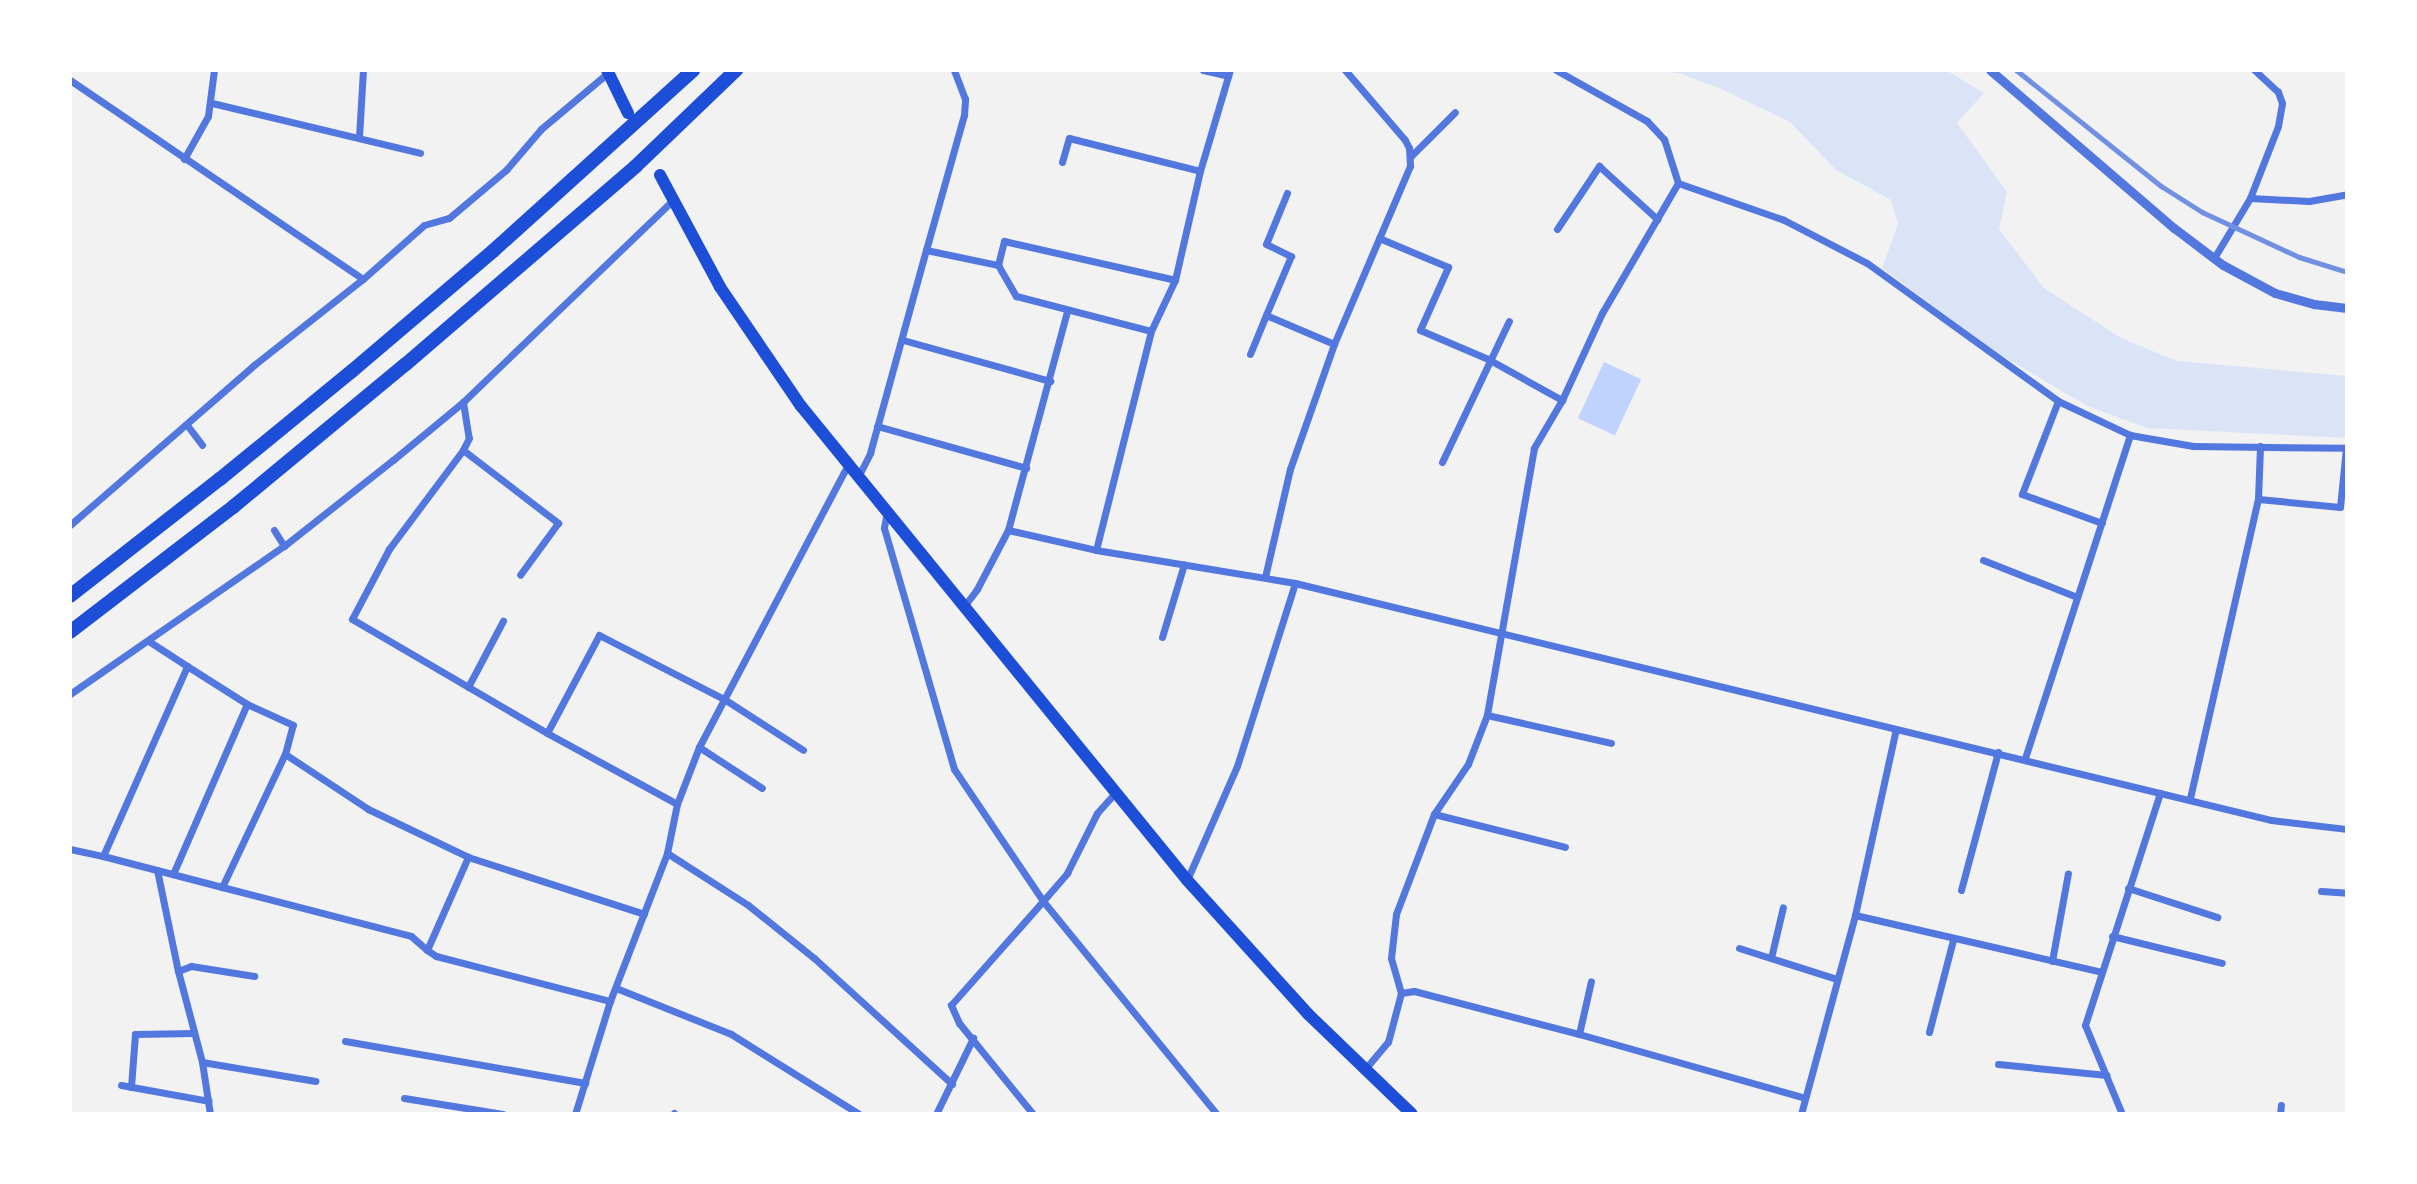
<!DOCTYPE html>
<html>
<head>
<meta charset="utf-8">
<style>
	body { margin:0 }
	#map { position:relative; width:2417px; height:1184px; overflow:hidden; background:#f2f2f2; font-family:"Nunito Sans",sans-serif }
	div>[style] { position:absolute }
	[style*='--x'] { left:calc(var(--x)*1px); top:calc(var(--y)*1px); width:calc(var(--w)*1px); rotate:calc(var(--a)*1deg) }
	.green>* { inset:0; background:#dbe4f7 }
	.water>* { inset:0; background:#bfd3fe; transform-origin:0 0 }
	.minor>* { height:7px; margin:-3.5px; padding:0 3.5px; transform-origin:3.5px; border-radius:3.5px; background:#5277de }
	.tertiary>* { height:9px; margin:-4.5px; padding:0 4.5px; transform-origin:4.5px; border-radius:4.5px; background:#5277de }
	.trunk>* { height:12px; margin:-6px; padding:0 6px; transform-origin:6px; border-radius:6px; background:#1d4ed8 }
	.motorway>* { height:14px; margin:-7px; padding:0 7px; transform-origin:7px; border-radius:7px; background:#1d4ed8 }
	.rail>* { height:5px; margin:-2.5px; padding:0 2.5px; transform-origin:2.5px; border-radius:2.5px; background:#7290e2 }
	span { translate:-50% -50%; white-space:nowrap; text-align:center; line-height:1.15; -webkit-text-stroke:6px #fff; paint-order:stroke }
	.frame { position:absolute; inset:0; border:72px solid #fff; pointer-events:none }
</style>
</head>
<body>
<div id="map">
	<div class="green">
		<div style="clip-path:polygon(1644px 70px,1946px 70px,1984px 93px,1957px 123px,2007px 192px,1999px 229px,2044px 288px,2121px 338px,2177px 361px,2347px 376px,2347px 438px,2147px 428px,2087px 406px,1996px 352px,1882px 268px,1898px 224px,1891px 200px,1836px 170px,1790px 122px,1717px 87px,1678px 73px)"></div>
	</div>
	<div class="water">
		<div style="left:1604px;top:362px;width:41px;height:62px;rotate:25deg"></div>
	</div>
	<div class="minor">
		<div style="--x:1203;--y:70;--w:26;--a:13"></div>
		<div style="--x:1556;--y:70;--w:104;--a:29.3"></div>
		<div style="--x:1647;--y:121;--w:25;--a:47"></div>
		<div style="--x:1664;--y:139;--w:46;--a:72.3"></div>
		<div style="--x:1678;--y:183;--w:151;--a:120.3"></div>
		<div style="--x:1602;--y:313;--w:96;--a:114.7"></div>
		<div style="--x:1562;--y:400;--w:56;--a:120.3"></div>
		<div style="--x:1534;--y:448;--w:271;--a:100"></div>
		<div style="--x:1487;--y:715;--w:127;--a:12.7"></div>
		<div style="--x:70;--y:80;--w:354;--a:34.2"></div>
		<div style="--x:212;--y:103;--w:214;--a:13.5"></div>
		<div style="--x:359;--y:137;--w:67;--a:-86.6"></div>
		<div style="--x:1411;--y:156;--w:62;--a:-45"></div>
		<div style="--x:184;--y:159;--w:49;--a:-60.8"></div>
		<div style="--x:208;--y:116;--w:46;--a:-82.6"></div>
		<div style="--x:1062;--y:162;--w:25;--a:-74"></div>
		<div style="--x:1069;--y:138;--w:135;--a:14.1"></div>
		<div style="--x:1678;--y:183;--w:112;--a:19.2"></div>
		<div style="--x:1784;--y:220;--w:93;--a:27.4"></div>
		<div style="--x:1867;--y:263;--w:236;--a:35.8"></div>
		<div style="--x:2058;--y:401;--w:80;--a:25.3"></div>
		<div style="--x:2130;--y:435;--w:64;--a:9.9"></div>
		<div style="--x:2193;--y:446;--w:153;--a:0.7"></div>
		<div style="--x:2346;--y:448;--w:59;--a:95.8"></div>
		<div style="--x:2340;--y:507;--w:82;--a:-174.4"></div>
		<div style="--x:1287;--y:193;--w:55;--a:112.4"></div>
		<div style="--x:1266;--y:244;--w:28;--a:26"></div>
		<div style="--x:1291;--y:256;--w:64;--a:113"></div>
		<div style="--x:1266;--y:315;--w:74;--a:23.1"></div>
		<div style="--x:2250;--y:198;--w:59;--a:2.9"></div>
		<div style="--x:2309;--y:201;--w:39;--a:-10"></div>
		<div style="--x:1557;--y:229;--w:76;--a:-56.3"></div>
		<div style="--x:1599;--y:166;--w:79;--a:42.4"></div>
		<div style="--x:1379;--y:238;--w:75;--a:22.8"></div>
		<div style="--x:1448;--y:267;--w:69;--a:114"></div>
		<div style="--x:1420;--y:330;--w:74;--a:23.1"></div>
		<div style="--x:1488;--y:359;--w:85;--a:29"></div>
		<div style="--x:926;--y:250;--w:140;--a:-74.3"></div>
		<div style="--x:964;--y:115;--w:16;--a:-86"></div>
		<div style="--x:965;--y:99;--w:31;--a:-111"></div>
		<div style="--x:2214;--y:258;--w:70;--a:-59"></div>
		<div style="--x:2250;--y:198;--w:77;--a:-68.7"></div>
		<div style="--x:2278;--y:126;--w:23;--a:-80"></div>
		<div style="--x:2282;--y:103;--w:12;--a:-110"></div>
		<div style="--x:2278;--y:92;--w:33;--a:-137"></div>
		<div style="--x:998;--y:265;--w:25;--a:-76"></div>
		<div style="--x:1004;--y:241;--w:175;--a:12.8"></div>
		<div style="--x:903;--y:340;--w:153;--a:15.6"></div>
		<div style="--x:1250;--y:354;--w:42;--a:-67.7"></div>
		<div style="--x:2058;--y:401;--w:100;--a:111.2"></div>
		<div style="--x:2022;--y:494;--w:85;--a:19.9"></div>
		<div style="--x:463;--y:402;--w:36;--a:81"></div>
		<div style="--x:469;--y:438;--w:13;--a:117"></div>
		<div style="--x:463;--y:450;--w:124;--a:126.8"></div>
		<div style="--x:389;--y:549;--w:79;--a:117.9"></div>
		<div style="--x:352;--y:619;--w:226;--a:30.3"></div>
		<div style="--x:547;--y:733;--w:148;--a:28.6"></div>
		<div style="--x:187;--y:425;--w:25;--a:53"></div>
		<div style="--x:877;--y:426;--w:155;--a:15.7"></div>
		<div style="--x:463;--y:450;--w:120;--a:37.5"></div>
		<div style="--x:558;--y:523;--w:64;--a:126.2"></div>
		<div style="--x:1442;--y:462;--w:156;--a:-64.6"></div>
		<div style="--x:859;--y:475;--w:25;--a:-63"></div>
		<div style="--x:870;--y:453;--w:211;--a:-74.6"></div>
		<div style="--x:926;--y:250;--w:74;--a:11.8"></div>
		<div style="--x:998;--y:265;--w:36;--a:60"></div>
		<div style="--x:1016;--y:296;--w:139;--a:14.5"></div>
		<div style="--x:1151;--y:331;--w:56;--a:-64.8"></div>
		<div style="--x:1175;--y:280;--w:112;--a:-77.1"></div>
		<div style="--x:1200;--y:171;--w:105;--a:-73.5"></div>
		<div style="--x:887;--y:512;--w:16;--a:101"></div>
		<div style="--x:884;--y:528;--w:251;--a:73.8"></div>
		<div style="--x:954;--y:769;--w:159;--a:56"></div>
		<div style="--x:1043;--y:901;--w:37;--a:-49"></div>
		<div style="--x:1067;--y:873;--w:67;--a:-63.4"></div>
		<div style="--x:1097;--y:813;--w:27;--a:-48"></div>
		<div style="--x:70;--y:525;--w:244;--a:-41"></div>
		<div style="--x:254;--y:365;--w:139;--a:-38.3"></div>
		<div style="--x:363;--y:279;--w:81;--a:-41.5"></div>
		<div style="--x:424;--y:225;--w:26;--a:-16"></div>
		<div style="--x:449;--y:218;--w:75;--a:-40.1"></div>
		<div style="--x:506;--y:170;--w:54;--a:-49.5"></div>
		<div style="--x:541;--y:129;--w:89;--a:-40"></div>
		<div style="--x:274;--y:530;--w:19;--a:58"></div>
		<div style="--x:1008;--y:530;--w:227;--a:-74.9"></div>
		<div style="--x:1096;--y:550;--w:226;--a:-75.9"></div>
		<div style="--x:1983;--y:560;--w:101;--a:21.5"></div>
		<div style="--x:1265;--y:577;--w:111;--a:-77"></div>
		<div style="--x:1290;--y:469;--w:133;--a:-70.6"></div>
		<div style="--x:1334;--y:344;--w:194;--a:-66.9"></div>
		<div style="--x:1410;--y:166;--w:18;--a:-93"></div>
		<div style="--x:1409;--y:148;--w:9;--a:-117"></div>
		<div style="--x:1405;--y:140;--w:92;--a:-130.6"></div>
		<div style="--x:965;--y:605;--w:20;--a:-53"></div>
		<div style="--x:977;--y:589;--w:67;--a:-62.3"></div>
		<div style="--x:1008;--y:530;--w:90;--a:12.8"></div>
		<div style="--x:1096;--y:550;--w:202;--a:9.4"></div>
		<div style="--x:1295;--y:583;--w:1004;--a:13.65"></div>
		<div style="--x:2271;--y:820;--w:77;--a:6.8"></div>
		<div style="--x:1162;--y:637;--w:76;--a:-73.2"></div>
		<div style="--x:468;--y:687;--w:75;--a:-62.1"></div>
		<div style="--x:70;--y:694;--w:260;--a:-34.7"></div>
		<div style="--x:284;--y:546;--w:139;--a:-38.3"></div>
		<div style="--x:393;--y:460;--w:91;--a:-39.6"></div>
		<div style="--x:463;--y:402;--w:290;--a:-43.9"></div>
		<div style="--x:547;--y:733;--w:111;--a:-62"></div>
		<div style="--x:599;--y:635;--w:140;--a:27.1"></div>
		<div style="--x:724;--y:699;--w:94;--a:32.8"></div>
		<div style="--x:699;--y:747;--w:75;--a:33.1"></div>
		<div style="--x:285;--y:754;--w:100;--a:33.5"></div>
		<div style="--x:368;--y:809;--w:111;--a:25.6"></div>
		<div style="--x:468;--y:857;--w:185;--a:17.9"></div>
		<div style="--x:2025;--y:758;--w:340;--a:-72"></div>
		<div style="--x:2190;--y:798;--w:307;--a:-77.2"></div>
		<div style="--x:2258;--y:499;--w:53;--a:-87.8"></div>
		<div style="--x:1434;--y:814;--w:135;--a:14.1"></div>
		<div style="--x:70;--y:849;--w:34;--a:12"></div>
		<div style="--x:103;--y:856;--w:208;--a:-66.1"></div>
		<div style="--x:187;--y:666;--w:44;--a:-147"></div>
		<div style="--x:667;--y:853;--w:96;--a:32.7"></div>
		<div style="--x:748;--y:905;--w:85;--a:38.8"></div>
		<div style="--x:814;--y:958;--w:187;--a:42.4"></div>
		<div style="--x:103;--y:856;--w:123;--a:14.6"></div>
		<div style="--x:222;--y:887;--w:147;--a:-64.7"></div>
		<div style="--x:285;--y:754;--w:30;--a:-75"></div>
		<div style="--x:293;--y:725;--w:51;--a:-155.5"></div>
		<div style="--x:247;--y:704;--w:71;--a:-147.7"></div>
		<div style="--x:157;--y:870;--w:103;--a:78.3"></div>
		<div style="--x:178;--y:971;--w:94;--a:75.2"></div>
		<div style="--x:202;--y:1062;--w:53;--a:81.3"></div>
		<div style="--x:173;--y:874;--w:185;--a:-66.5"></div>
		<div style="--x:1187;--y:880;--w:124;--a:-66.3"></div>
		<div style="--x:1237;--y:766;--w:192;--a:-72.4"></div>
		<div style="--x:222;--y:887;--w:195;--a:14.5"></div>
		<div style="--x:411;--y:936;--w:21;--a:41"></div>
		<div style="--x:427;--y:950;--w:102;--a:-66.2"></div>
		<div style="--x:2128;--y:888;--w:94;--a:18"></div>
		<div style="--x:1961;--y:890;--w:143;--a:-75"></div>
		<div style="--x:2321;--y:891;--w:26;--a:4"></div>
		<div style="--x:1855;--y:915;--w:253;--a:13"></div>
		<div style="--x:2112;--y:936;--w:113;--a:13.8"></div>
		<div style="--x:1739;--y:948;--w:103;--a:17.6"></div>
		<div style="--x:427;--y:950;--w:11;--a:34"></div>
		<div style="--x:436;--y:956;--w:180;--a:14.5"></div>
		<div style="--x:1771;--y:958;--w:52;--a:-76.8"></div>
		<div style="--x:2052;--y:961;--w:89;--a:-79.7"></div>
		<div style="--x:178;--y:971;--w:14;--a:-21"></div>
		<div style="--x:191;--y:966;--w:64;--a:9"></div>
		<div style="--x:616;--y:988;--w:124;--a:21.8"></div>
		<div style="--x:731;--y:1034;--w:151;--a:32"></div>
		<div style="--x:1401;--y:993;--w:13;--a:-9"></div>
		<div style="--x:1414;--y:991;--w:171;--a:14.6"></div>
		<div style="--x:1579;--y:1034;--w:54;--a:-77.2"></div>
		<div style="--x:1929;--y:1032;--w:95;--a:-75.4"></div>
		<div style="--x:1579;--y:1034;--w:235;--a:15.8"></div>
		<div style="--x:345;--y:1041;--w:244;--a:9.9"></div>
		<div style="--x:202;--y:1062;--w:115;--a:9.5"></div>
		<div style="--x:1998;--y:1064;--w:109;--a:5.8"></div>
		<div style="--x:1365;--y:1069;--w:35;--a:-50"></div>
		<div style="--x:1388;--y:1042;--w:51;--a:-75.1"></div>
		<div style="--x:1401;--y:993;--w:36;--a:-106"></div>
		<div style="--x:1391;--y:958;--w:44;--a:-83.5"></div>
		<div style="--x:1396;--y:914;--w:107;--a:-69.2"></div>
		<div style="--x:1434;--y:814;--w:60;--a:-55.8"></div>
		<div style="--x:1468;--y:764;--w:53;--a:-68.8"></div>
		<div style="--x:121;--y:1085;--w:89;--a:10.3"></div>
		<div style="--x:131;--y:1087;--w:53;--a:-85.7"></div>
		<div style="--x:135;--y:1034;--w:59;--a:-1"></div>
		<div style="--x:404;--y:1098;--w:100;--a:9.2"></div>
		<div style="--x:674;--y:1113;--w:1;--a:45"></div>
		<div style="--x:575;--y:1114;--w:118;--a:-72.8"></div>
		<div style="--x:610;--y:1001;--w:159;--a:-68.9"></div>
		<div style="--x:667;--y:853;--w:50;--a:-78.5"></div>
		<div style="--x:677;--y:804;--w:61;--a:-68.9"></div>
		<div style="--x:699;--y:747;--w:321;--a:-62.2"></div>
		<div style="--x:936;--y:1114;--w:85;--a:-64"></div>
		<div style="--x:1033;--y:1114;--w:117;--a:-129.1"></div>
		<div style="--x:959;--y:1023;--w:20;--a:-114"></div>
		<div style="--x:951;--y:1005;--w:139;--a:-48.5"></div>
		<div style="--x:1043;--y:901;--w:275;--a:50.8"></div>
		<div style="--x:1801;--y:1114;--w:206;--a:-74.8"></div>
		<div style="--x:1855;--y:915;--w:190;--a:-77.6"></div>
		<div style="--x:2122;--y:1114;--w:96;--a:-112.6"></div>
		<div style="--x:2085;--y:1025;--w:244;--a:-72.1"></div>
		<div style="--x:2280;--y:1114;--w:9;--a:-84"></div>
	</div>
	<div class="tertiary">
		<div style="--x:1990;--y:70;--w:243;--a:40.7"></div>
		<div style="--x:2174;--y:228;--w:61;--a:37.1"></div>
		<div style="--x:2223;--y:265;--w:59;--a:28.3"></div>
		<div style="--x:2275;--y:293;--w:41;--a:15.8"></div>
		<div style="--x:2314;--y:304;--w:33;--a:7"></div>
	</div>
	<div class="trunk">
		<div style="--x:607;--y:70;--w:48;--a:64"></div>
		<div style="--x:660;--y:175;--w:127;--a:61.8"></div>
		<div style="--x:720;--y:287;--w:144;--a:55.8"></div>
		<div style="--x:801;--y:406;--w:611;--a:50.84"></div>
		<div style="--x:1187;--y:880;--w:181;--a:47.9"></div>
		<div style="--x:1308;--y:1014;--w:144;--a:43.9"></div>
	</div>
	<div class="motorway">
		<div style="--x:70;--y:596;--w:190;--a:-38"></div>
		<div style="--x:220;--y:479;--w:171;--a:-39.3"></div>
		<div style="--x:352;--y:371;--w:185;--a:-40.4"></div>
		<div style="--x:493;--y:251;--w:270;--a:-42.1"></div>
		<div style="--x:70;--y:632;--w:205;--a:-37.5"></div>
		<div style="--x:233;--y:507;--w:224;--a:-39.6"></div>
		<div style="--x:406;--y:364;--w:303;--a:-40.7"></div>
		<div style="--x:636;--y:166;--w:139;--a:-43.8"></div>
	</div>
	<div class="rail">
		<div style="--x:2016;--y:70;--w:186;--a:38.7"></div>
		<div style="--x:2161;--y:186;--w:49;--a:32.4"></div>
		<div style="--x:2202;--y:212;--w:107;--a:24.9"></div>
		<div style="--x:2299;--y:257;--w:50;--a:17.4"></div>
	</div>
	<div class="frame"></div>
</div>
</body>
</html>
